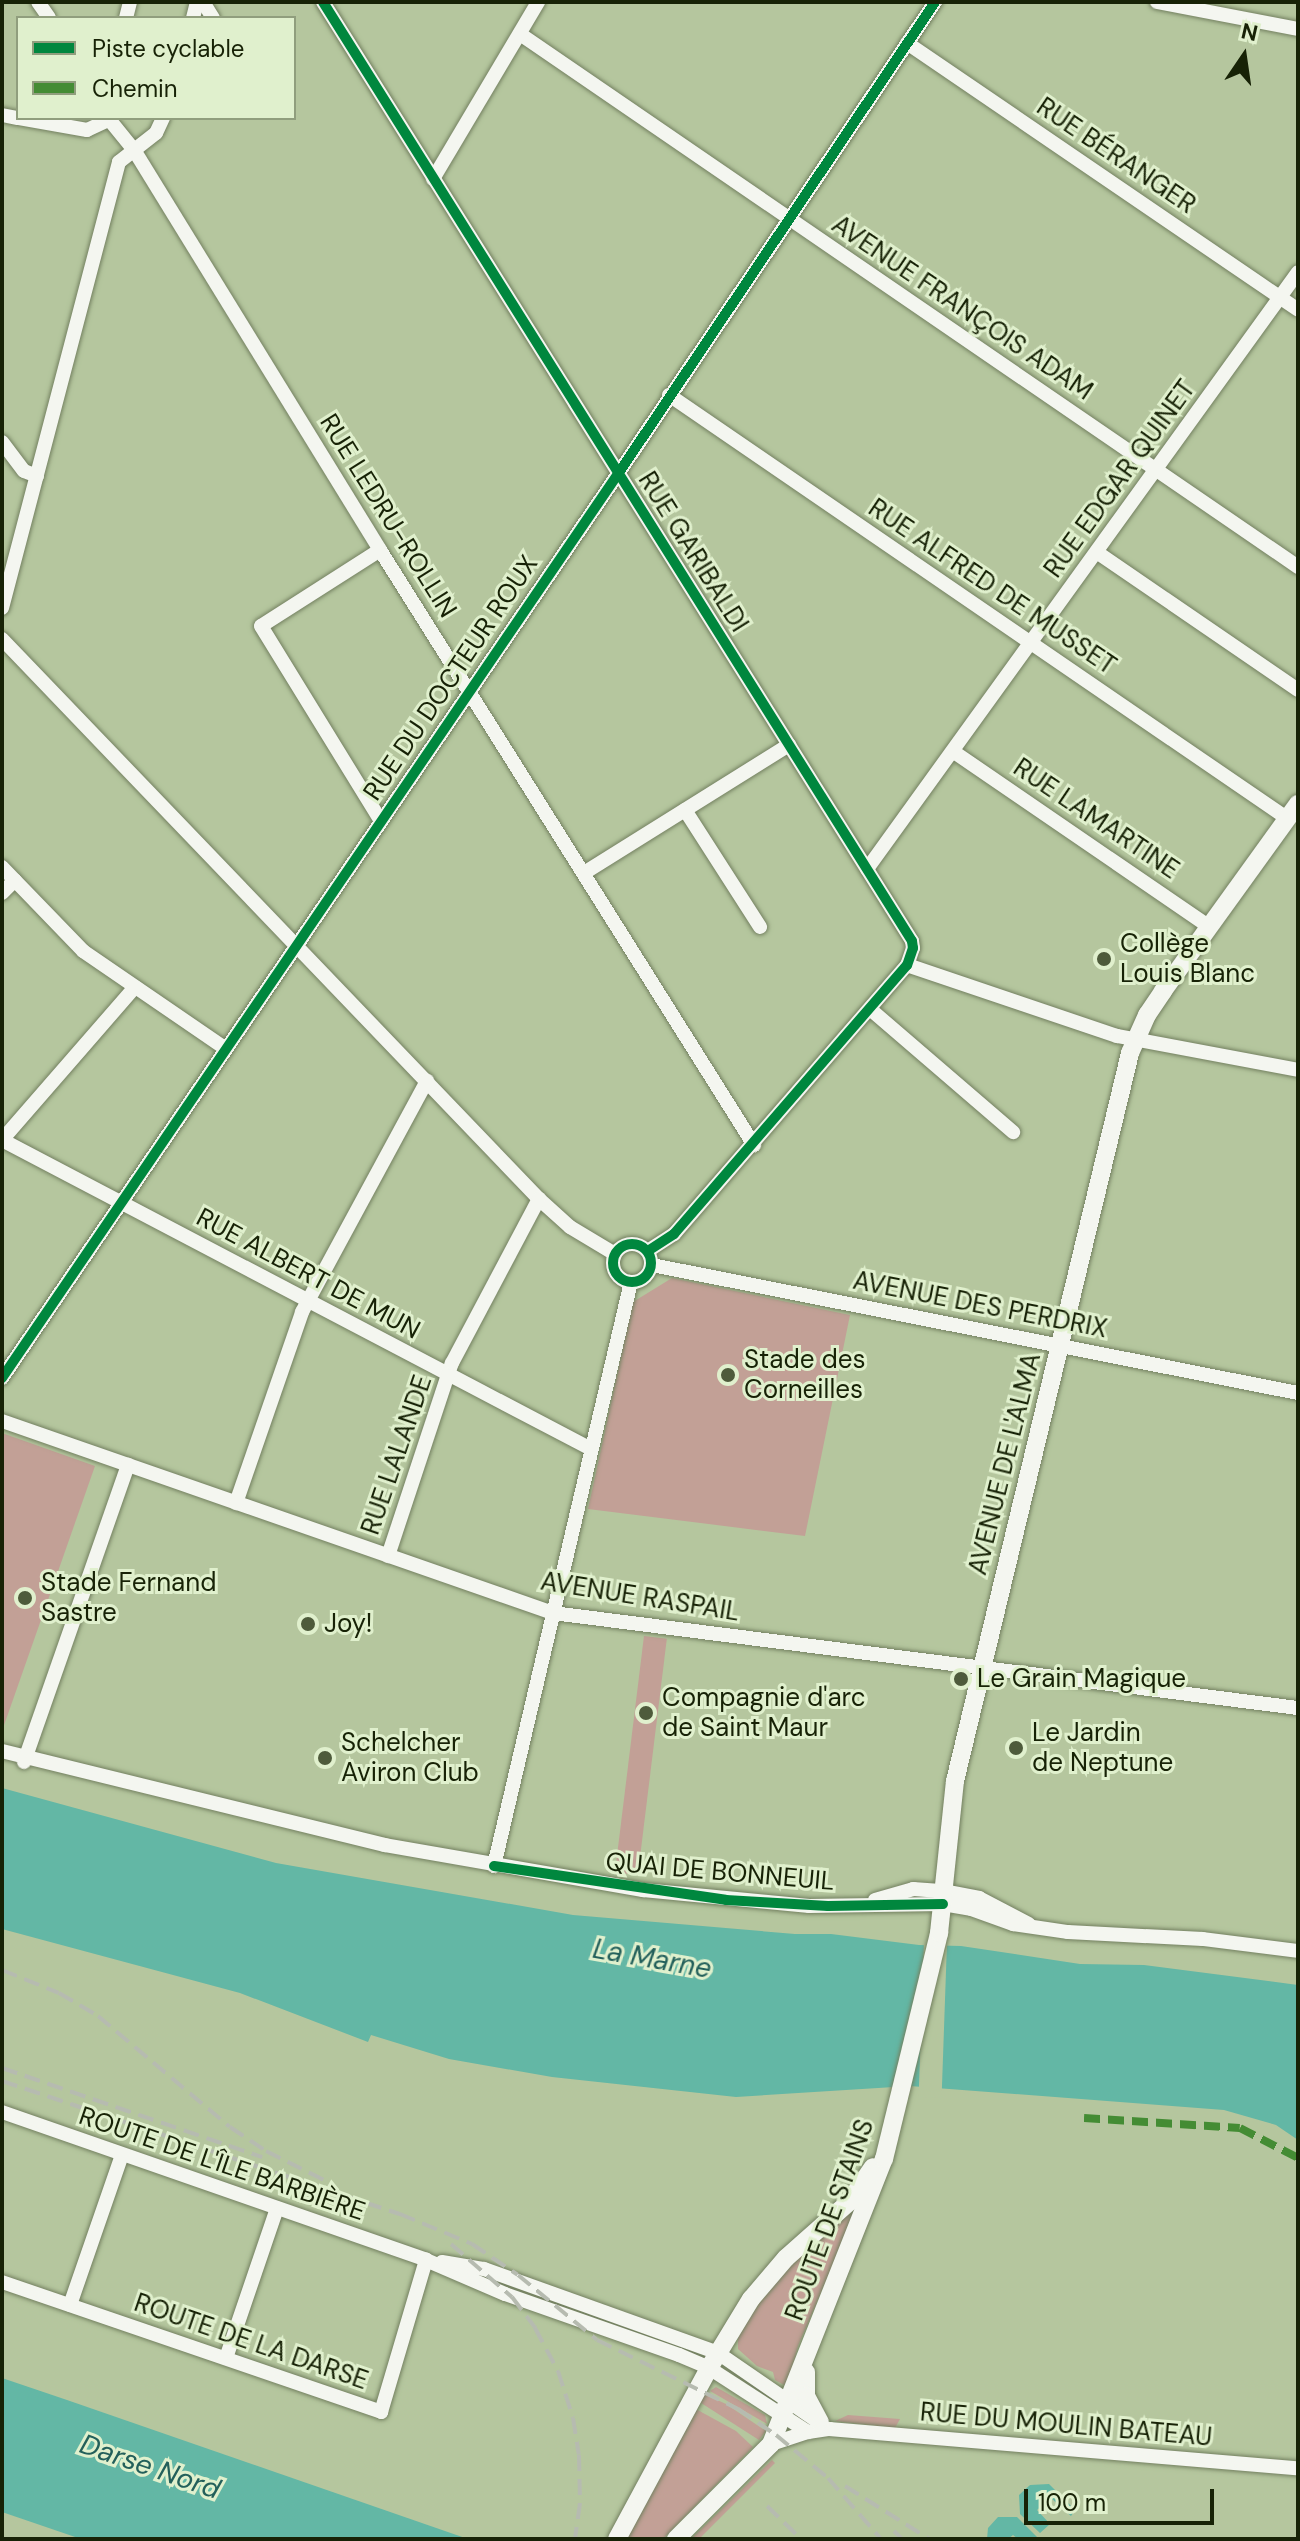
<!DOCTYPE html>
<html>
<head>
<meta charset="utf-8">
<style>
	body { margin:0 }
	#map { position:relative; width:1300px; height:2541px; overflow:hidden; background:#b5c69e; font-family:"DM Sans",sans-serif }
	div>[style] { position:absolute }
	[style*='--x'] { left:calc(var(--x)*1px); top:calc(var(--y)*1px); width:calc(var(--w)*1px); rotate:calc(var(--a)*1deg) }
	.green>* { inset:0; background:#c2a096; transform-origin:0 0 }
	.water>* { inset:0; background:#63b7a5 }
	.pier>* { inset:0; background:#b5c69e; transform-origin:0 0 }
	.roads { filter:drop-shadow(0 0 2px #738060) drop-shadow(0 0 2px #738060) }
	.minor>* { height:14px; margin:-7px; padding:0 7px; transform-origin:7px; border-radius:7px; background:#f4f6f0 }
	.minor>.ring { margin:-7px; padding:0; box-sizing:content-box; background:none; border:14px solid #f4f6f0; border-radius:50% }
	.major>* { height:18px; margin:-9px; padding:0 9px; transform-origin:9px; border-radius:9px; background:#f4f6f0 }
	.rail>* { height:4px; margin-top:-2px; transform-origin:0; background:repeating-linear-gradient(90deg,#b6bbb0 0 16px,transparent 0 24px) }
	.quiet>* { height:8px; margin-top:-4px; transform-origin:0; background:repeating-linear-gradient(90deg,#448c34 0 16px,transparent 0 24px) }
	.cycleway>* { height:10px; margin:-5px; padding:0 5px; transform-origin:5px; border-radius:5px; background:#00873e }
	.cycleway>.ring { margin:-5px; padding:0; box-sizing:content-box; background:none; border:10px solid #00873e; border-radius:50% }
	.dots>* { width:22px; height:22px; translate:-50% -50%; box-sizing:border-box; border:4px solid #e0f0cd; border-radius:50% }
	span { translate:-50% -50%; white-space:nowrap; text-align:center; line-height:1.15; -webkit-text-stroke:6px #e0f0cd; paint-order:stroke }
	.street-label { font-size:26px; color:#172206 }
	.poi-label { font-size:26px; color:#172206 }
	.left { translate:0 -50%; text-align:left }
	.water-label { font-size:28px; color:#23605b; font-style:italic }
	.frame { position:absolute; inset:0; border:4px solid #172206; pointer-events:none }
	.legend { position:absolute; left:16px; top:16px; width:280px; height:104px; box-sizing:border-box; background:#e0f0cd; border:2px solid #909e7d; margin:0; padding:10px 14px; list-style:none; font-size:24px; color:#172206 }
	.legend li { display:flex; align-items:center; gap:16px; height:40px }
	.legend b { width:40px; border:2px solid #909e7d }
	.north { position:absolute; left:1204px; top:16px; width:80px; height:80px; -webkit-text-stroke:6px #e0f0cd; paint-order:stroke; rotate:13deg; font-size:22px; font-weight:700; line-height:32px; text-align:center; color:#172206 }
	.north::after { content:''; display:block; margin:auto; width:28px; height:36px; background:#172206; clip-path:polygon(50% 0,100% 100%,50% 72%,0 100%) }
	.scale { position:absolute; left:1024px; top:2489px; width:190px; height:36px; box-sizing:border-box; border:4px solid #172206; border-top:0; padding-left:10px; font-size:24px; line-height:28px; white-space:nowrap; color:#172206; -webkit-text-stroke:6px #e0f0cd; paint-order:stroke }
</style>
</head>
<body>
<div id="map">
	<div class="green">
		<div style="clip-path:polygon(672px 1278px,850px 1315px,805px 1536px,588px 1509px,633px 1302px)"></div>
		<div style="clip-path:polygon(2px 1433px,95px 1466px,2px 1731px)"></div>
		<div style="left:644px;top:1636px;width:23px;height:238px;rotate:7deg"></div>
		<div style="clip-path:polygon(859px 2204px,798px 2346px,788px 2383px,784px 2385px,775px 2380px,773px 2372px,757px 2366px,738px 2349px,738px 2335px,776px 2278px)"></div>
		<div style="clip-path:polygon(716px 2387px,765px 2415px,767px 2424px,710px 2391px)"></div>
		<div style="clip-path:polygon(702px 2393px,726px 2404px,766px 2431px,759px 2440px,698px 2401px)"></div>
		<div style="clip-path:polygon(694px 2408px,736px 2431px,753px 2447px,663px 2539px,623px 2539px)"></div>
		<div style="clip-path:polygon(848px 2415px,900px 2419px,895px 2428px,835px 2421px)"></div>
		<div style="clip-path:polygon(772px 2460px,775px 2463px,699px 2539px,691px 2539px)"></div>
	</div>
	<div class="water">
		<div style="clip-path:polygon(2px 1788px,276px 1863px,573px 1915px,795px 1934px,831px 1934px,919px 1945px,961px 1946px,1080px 1964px,1144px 1965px,1298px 1985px,1298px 2140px,1276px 2125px,1224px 2110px,910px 2086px,736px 2097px,552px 2077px,449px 2059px,371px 2035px,368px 2042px,240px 1993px,2px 1929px)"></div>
		<div style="clip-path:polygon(2px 2378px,67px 2400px,468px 2539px,81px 2539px,2px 2512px)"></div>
		<div style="clip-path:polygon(1049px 2484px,1075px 2510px,1071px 2516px,1051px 2498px,1037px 2510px,1050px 2524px,1040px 2533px,1020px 2514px,1019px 2495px,1030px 2485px)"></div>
		<div style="clip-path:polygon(998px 2517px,1017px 2517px,1037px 2537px,1018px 2539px,1013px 2535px,1008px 2539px,987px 2539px,988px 2528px)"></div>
	</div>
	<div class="pier">
		<div style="left:924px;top:1942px;width:23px;height:155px;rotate:2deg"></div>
	</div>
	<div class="roads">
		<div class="minor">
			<div style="--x:38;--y:2;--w:19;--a:55"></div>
			<div style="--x:203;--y:2;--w:19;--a:58"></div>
			<div style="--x:323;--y:2;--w:1108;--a:57.9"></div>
			<div style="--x:912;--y:941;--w:7;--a:82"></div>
			<div style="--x:913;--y:948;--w:18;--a:109"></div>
			<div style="--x:907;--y:965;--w:356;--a:130.9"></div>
			<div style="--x:674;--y:1234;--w:31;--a:147"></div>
			<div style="--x:1157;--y:2;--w:144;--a:10.8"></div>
			<div style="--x:126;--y:18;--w:16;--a:-76"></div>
			<div style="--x:193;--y:18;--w:16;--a:-76"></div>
			<div style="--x:520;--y:34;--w:943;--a:34.41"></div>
			<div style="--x:907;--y:43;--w:473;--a:34.3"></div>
			<div style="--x:2;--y:115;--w:16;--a:11"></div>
			<div style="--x:19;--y:118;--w:69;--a:10"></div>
			<div style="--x:87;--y:130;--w:23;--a:-25"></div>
			<div style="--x:108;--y:118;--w:41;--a:50.9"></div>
			<div style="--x:134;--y:150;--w:470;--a:58.4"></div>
			<div style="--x:380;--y:550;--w:703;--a:57.85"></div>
			<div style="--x:433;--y:179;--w:206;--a:-59.3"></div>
			<div style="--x:669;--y:395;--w:750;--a:34.41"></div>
			<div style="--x:2;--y:442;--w:36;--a:53"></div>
			<div style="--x:24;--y:471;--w:14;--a:21"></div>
			<div style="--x:380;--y:550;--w:141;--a:147.4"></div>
			<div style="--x:261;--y:626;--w:229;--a:58.4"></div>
			<div style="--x:1098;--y:553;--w:242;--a:34.4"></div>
			<div style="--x:2;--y:608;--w:461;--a:-75.3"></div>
			<div style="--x:119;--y:162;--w:47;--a:-38.1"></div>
			<div style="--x:156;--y:133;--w:17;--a:-65"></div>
			<div style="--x:2;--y:639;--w:776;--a:46.2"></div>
			<div style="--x:539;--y:1199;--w:42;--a:42.1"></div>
			<div style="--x:570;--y:1227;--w:52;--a:31"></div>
			<div style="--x:954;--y:752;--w:310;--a:34.4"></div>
			<div style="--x:685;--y:810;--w:139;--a:57.3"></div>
			<div style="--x:2;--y:867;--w:117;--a:46"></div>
			<div style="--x:83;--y:951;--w:173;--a:34.4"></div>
			<div style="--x:867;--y:869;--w:736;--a:-54.17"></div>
			<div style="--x:584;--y:873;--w:242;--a:-32"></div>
			<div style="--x:2;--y:893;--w:18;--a:-45"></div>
			<div style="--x:907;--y:965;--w:222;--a:18.7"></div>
			<div style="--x:1117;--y:1036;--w:184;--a:10.6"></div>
			<div style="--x:135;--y:987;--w:203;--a:131"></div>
			<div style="--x:2;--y:1140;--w:665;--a:27.68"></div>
			<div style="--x:870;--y:1009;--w:189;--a:40.7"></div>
			<div class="ring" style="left:613px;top:1244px;width:24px;height:24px"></div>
			<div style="--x:652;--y:1265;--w:659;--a:11.21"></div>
			<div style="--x:2;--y:1378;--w:1094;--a:-55.73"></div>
			<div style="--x:618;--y:474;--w:569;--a:-56.11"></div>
			<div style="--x:2;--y:1421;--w:583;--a:19.21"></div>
			<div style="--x:553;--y:1613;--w:751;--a:7.27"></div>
			<div style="--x:236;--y:1503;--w:202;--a:-70.9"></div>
			<div style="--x:302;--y:1312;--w:263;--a:-61.6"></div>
			<div style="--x:388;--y:1556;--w:203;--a:-71.7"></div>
			<div style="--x:452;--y:1363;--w:186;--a:-62.1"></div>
			<div style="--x:2;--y:1751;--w:394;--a:13.8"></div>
			<div style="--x:385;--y:1845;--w:262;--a:9.9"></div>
			<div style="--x:643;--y:1890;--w:167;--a:5.5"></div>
			<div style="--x:809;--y:1906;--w:134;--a:-0.9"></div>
			<div style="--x:943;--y:1904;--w:28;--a:10"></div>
			<div style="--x:971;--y:1909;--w:45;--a:19.7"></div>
			<div style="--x:1013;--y:1924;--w:56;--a:8.3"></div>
			<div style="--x:1068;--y:1932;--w:135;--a:3"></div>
			<div style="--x:1203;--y:1939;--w:96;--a:7.2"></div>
			<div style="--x:24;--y:1762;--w:315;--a:-70.7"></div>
			<div style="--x:494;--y:1866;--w:600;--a:-76.8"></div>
			<div style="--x:875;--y:1900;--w:40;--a:-16"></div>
			<div style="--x:913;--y:1889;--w:31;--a:4"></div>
			<div style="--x:944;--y:1891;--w:36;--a:11"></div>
			<div style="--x:979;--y:1898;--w:56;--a:27.5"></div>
			<div style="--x:2;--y:2112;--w:449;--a:19.2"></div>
			<div style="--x:426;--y:2260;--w:86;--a:23.3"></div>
			<div style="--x:505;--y:2294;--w:184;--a:19.3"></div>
			<div style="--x:679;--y:2355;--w:33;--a:23"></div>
			<div style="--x:709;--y:2368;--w:118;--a:32.9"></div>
			<div style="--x:442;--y:2262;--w:43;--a:9.5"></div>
			<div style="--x:484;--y:2269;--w:249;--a:19.7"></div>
			<div style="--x:718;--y:2353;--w:124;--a:34.5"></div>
			<div style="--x:2;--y:2282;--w:401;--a:18.9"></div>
			<div style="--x:381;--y:2412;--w:159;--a:-73.5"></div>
			<div style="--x:70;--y:2305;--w:159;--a:-70.9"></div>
			<div style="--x:226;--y:2358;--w:158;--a:-71.2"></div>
			<div style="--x:771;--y:2444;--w:39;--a:-18"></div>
			<div style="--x:808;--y:2432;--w:22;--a:-8"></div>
			<div style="--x:830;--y:2429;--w:470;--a:4.8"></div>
		</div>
		<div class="major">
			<div style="--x:806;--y:2372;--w:24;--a:90"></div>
			<div style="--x:806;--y:2396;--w:30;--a:62"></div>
			<div style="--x:617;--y:2539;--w:194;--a:-61.7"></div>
			<div style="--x:709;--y:2368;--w:81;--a:-58.7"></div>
			<div style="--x:751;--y:2299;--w:54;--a:-49.5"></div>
			<div style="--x:786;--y:2258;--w:84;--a:-41.6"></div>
			<div style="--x:849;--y:2202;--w:42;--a:-55.6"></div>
			<div style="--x:676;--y:2539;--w:134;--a:-45"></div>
			<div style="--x:771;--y:2444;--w:307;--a:-68.4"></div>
			<div style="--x:884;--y:2159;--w:233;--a:-76.3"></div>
			<div style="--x:939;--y:1933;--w:153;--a:-84"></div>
			<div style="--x:955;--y:1781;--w:749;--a:-76.48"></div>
			<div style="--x:1130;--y:1053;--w:42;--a:-65.9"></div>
			<div style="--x:1147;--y:1015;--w:29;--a:-56"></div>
			<div style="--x:1163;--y:991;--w:231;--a:-54.2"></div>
		</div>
	</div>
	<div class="rail">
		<div style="--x:2;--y:1970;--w:61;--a:22"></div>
		<div style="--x:59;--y:1993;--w:45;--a:30.5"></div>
		<div style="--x:98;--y:2016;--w:172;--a:40.1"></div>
		<div style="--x:230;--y:2127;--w:43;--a:33.7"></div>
		<div style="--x:266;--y:2151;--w:72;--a:26.6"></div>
		<div style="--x:2;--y:2068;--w:275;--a:18.9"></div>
		<div style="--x:2;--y:2081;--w:420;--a:18.5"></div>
		<div style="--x:400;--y:2214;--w:78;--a:22.6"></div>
		<div style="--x:472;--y:2244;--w:55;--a:34"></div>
		<div style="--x:518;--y:2275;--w:102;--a:39.4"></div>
		<div style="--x:597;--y:2340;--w:157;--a:26.1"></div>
		<div style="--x:738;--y:2409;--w:46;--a:34.4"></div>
		<div style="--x:776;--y:2435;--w:67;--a:39.6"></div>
		<div style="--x:828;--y:2478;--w:81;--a:49"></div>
		<div style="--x:451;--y:2244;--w:81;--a:41"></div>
		<div style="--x:512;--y:2297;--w:39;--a:53"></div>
		<div style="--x:535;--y:2328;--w:49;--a:61.9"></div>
		<div style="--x:558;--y:2371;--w:49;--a:72.3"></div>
		<div style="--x:573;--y:2418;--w:37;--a:81"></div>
		<div style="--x:579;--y:2455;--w:48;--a:88.8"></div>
		<div style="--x:580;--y:2503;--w:36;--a:98"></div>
		<div style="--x:845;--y:2486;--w:99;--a:32.2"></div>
		<div style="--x:767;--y:2506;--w:47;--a:44.1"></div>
		<div style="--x:894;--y:2531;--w:11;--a:45"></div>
	</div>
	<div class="quiet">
		<div style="--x:1084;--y:2118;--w:156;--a:3.7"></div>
		<div style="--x:1240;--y:2128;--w:65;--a:27.3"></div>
	</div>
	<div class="cycleway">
		<div style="--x:323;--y:2;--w:1108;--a:57.9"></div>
		<div style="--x:912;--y:941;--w:7;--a:82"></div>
		<div style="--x:913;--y:948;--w:18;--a:109"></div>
		<div style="--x:907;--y:965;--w:356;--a:130.9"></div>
		<div style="--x:674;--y:1234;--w:31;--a:147"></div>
		<div class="ring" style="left:613px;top:1244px;width:28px;height:28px"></div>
		<div style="--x:2;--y:1378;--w:1094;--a:-55.73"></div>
		<div style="--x:618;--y:474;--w:569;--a:-56.11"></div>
		<div style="--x:494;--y:1866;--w:234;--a:8.3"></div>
		<div style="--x:726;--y:1900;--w:102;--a:3.4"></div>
		<div style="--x:828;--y:1906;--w:115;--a:-1"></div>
	</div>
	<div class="dots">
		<div style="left:1104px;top:959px;background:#4e5b3b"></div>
		<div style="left:728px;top:1375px;background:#4e5b3b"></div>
		<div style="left:25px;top:1598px;background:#4e5b3b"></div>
		<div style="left:308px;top:1624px;background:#4e5b3b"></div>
		<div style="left:961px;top:1679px;background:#4e5b3b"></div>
		<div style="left:646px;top:1713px;background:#4e5b3b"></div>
		<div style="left:1016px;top:1748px;background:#4e5b3b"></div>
		<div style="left:325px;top:1758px;background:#4e5b3b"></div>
	</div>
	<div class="street-label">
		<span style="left:1116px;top:156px;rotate:34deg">RUE BÉRANGER</span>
		<span style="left:962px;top:308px;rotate:34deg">AVENUE FRANÇOIS ADAM</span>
		<span style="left:1120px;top:479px;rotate:-54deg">RUE EDGAR QUINET</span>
		<span style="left:388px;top:516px;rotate:58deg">RUE LEDRU-ROLLIN</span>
		<span style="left:693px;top:552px;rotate:58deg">RUE GARIBALDI</span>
		<span style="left:992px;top:587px;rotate:34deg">RUE ALFRED DE MUSSET</span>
		<span style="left:451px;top:678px;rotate:-56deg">RUE DU DOCTEUR ROUX</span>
		<span style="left:1096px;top:819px;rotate:34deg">RUE LAMARTINE</span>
		<span style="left:308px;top:1274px;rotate:28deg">RUE ALBERT DE MUN</span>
		<span style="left:980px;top:1305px;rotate:11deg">AVENUE DES PERDRIX</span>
		<span style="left:397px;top:1455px;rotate:-71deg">RUE LALANDE</span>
		<span style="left:1005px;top:1464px;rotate:-76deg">AVENUE DE L'ALMA</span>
		<span style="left:640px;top:1597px;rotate:9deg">AVENUE RASPAIL</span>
		<span style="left:720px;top:1872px;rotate:5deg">QUAI DE BONNEUIL</span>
		<span style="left:222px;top:2164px;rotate:19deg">ROUTE DE L'ÎLE BARBIÈRE</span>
		<span style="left:830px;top:2220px;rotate:-70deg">ROUTE DE STAINS</span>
		<span style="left:251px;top:2342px;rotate:19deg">ROUTE DE LA DARSE</span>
		<span style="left:1066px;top:2425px;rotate:5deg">RUE DU MOULIN BATEAU</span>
	</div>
	<div class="poi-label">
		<span class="left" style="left:1120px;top:959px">Collège<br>Louis Blanc</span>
		<span class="left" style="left:744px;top:1375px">Stade des<br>Corneilles</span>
		<span class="left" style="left:41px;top:1598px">Stade Fernand<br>Sastre</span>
		<span class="left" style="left:324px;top:1624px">Joy!</span>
		<span class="left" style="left:977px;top:1679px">Le Grain Magique</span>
		<span class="left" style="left:662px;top:1713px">Compagnie d'arc<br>de Saint Maur</span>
		<span class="left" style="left:1032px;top:1748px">Le Jardin<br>de Neptune</span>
		<span class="left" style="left:341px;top:1758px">Schelcher<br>Aviron Club</span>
	</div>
	<div class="water-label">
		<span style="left:652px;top:1959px;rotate:10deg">La Marne</span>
		<span style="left:150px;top:2467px;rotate:19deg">Darse Nord</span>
	</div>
	<div class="frame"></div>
	<ul class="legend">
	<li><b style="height:10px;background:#00873e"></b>Piste cyclable</li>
	<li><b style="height:10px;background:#448c34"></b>Chemin</li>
	</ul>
	<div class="north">N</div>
	<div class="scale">100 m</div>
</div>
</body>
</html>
